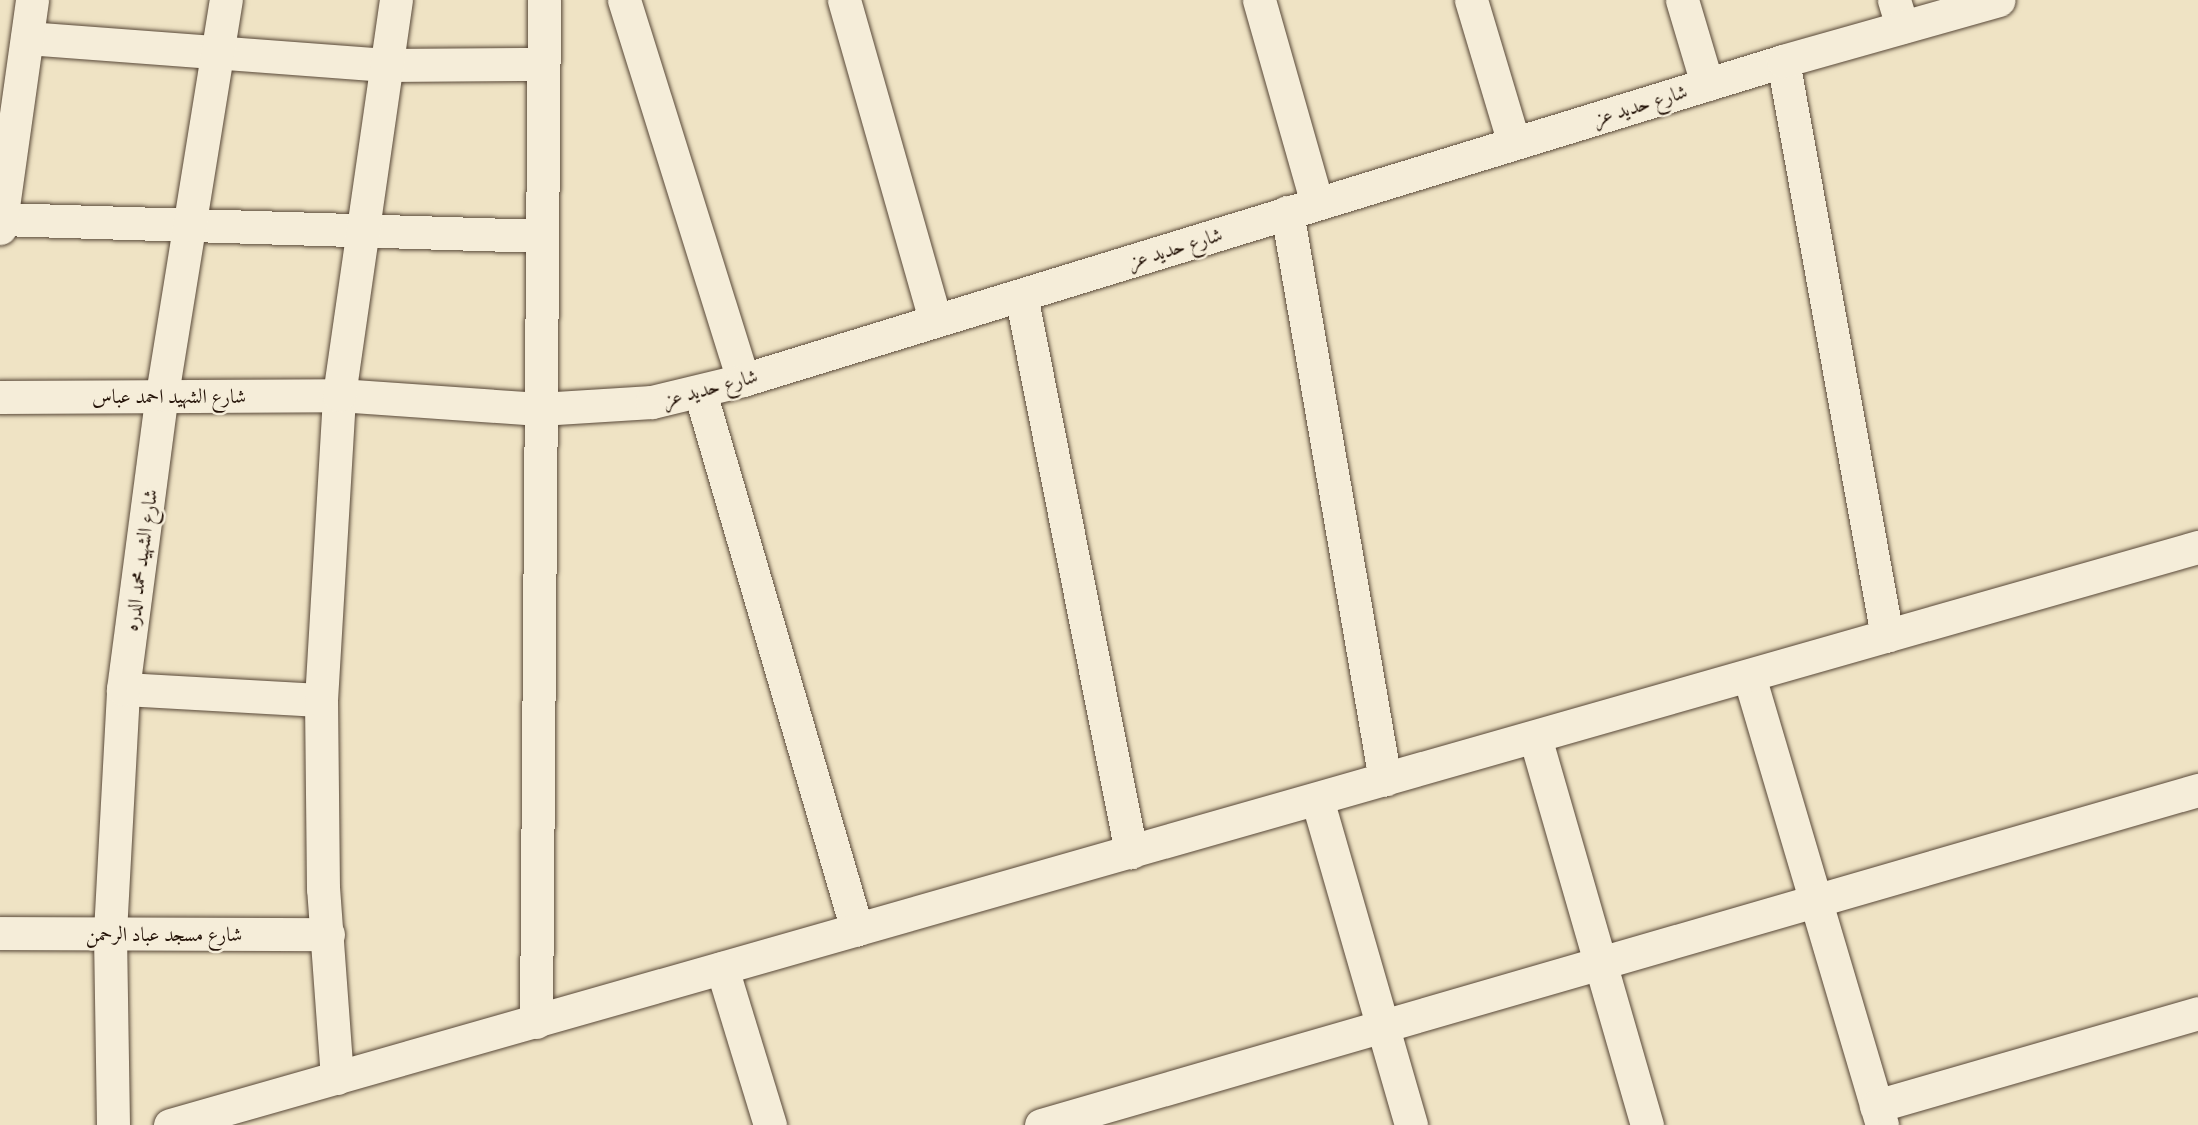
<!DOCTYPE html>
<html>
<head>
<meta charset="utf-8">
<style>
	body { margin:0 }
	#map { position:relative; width:2198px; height:1125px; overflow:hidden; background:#efe3c4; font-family:"Gentium Book Plus",Amiri,serif }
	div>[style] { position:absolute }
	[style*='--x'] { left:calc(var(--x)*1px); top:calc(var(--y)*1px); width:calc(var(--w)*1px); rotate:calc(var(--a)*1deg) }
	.roads { filter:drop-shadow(0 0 2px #584838) drop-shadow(0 0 2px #584838) }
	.minor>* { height:33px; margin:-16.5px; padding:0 16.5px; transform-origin:16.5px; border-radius:16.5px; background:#f5edd9 }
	span { translate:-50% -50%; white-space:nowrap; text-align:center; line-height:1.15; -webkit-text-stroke:5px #f5edd9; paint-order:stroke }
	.street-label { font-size:20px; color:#251409 }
</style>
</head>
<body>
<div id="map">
	<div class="roads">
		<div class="minor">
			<div style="--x:624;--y:0;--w:398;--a:72.6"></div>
			<div style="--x:844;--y:0;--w:332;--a:74.1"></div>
			<div style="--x:1259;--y:0;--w:211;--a:74.1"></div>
			<div style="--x:1471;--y:0;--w:149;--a:73.3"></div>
			<div style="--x:1682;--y:0;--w:88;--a:73.4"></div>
			<div style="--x:1894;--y:0;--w:28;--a:73"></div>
			<div style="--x:27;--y:38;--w:360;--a:4.3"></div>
			<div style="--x:386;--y:65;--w:157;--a:-0.4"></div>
			<div style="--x:1783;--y:61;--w:584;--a:79.75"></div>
			<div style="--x:1287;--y:212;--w:576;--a:80.21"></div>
			<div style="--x:1;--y:219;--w:541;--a:1.8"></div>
			<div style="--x:0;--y:228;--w:230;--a:-82"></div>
			<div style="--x:1021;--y:295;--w:568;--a:78.83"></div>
			<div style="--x:700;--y:392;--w:560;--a:73.73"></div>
			<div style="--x:0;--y:397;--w:339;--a:-0.3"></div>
			<div style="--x:339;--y:395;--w:201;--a:4"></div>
			<div style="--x:540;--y:409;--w:112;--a:-3.6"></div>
			<div style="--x:652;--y:402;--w:94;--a:-13.6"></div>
			<div style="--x:743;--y:380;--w:1088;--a:-17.05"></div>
			<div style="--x:1783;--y:61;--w:224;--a:-15.8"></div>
			<div style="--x:1749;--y:676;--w:468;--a:73.5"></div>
			<div style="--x:123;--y:689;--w:198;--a:3.2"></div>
			<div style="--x:1535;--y:737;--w:404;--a:73.9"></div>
			<div style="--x:1317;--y:799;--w:339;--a:73.9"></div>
			<div style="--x:0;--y:933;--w:328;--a:0.2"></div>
			<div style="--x:722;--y:968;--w:164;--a:73"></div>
			<div style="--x:536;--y:1022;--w:1022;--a:-89.55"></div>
			<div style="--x:337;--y:1078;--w:190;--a:-94.2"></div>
			<div style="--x:323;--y:889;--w:189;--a:-90.6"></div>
			<div style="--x:321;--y:700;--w:306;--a:-86.6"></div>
			<div style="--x:339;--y:395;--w:399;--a:-81.8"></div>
			<div style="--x:1876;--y:1106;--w:335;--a:-16.1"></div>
			<div style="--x:113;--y:1125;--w:193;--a:-90.9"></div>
			<div style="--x:110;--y:932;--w:243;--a:-86.9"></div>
			<div style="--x:123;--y:689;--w:298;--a:-82.5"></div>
			<div style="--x:162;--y:394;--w:399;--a:-80.8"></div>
			<div style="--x:170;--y:1125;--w:2109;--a:-15.91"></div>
			<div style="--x:1041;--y:1125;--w:1205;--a:-16.15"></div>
		</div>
	</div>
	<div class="street-label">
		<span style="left:1640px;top:104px;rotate:-17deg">شارع حديد عز</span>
		<span style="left:1175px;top:247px;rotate:-17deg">شارع حديد عز</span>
		<span style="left:710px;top:387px;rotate:-15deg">شارع حديد عز</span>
		<span style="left:169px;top:395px">شارع الشهيد احمد عباس</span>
		<span style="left:140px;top:560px;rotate:-82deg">شارع الشهيد محمد الدره</span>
		<span style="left:164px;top:933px">شارع مسجد عباد الرحمن</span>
	</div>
</div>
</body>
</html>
